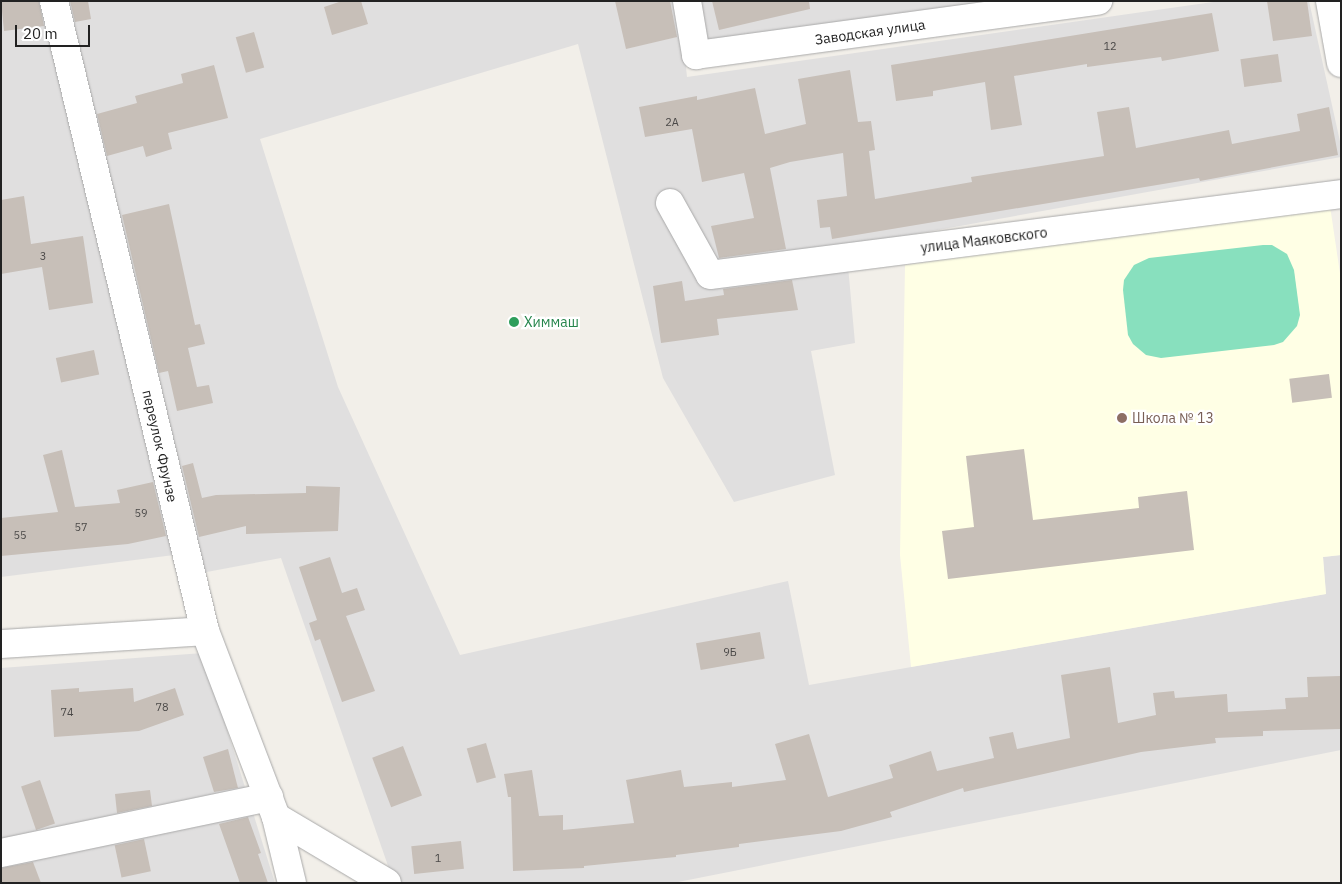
<!DOCTYPE html>
<html>
<head>
<meta charset="utf-8">
<style>
	body { margin:0 }
	#map { position:relative; width:1342px; height:884px; overflow:hidden; background:#f2efe9; font-family:"IBM Plex Sans",sans-serif }
	div>[style] { position:absolute }
	[style*='--x'] { left:calc(var(--x)*1px); top:calc(var(--y)*1px); width:calc(var(--w)*1px); rotate:calc(var(--a)*1deg) }
	.residential>* { inset:0; background:#e0dfdf }
	.education>* { inset:0; background:#ffffe5 }
	.pitch>* { inset:0; background:#88e0be }
	.building>* { inset:0; background:#c7bfb8; transform-origin:0 0 }
	.roads { filter:drop-shadow(0 0 1px #a9a9a9) drop-shadow(0 0 1px #a9a9a9) }
	.street>* { height:28px; margin:-14px; padding:0 14px; transform-origin:14px; border-radius:14px; background:#fff }
	.dots>* { width:14px; height:14px; translate:-50% -50%; box-sizing:border-box; border:2px solid #fff; border-radius:50% }
	span { translate:-50% -50%; white-space:nowrap; text-align:center; line-height:1.15; -webkit-text-stroke:4.5px #fff; paint-order:stroke }
	.number-label { font-size:11px; color:#4b4948 }
	.number-label span { -webkit-text-stroke-width:0 }
	.street-label { font-size:14px; color:#222 }
	.leisure-label { font-size:14px; color:#27864d }
	.left { translate:0 -50%; text-align:left }
	.education-label { font-size:14px; color:#785e54 }
	.frame { position:absolute; inset:0; border:2px solid #222; pointer-events:none }
	.scale { position:absolute; left:15px; top:25px; width:75px; height:22px; box-sizing:border-box; border:2px solid #222; border-top:0; padding-left:6px; font-size:15px; line-height:18px; white-space:nowrap; color:#222; -webkit-text-stroke:4px #fff; paint-order:stroke }
</style>
</head>
<body>
<div id="map">
	<div class="residential">
		<div style="clip-path:polygon(1px 1px,44px 1px,174px 555px,1px 577px)"></div>
		<div style="clip-path:polygon(57px 1px,679px 1px,687px 77px,1220px 1px,1309px 1px,1341px 146px,1341px 157px,716px 270px,705px 281px,848px 266px,855px 343px,811px 351px,835px 475px,734px 502px,663px 378px,578px 44px,260px 139px,338px 387px,460px 655px,788px 581px,809px 685px,1326px 594px,1323px 557px,1341px 555px,1341px 750px,673px 883px,394px 883px,281px 558px,196px 574px)"></div>
		<div style="clip-path:polygon(694px 1px,1013px 1px,701px 45px)"></div>
		<div style="clip-path:polygon(203px 653px,275px 883px,1px 883px,1px 668px)"></div>
	</div>
	<div class="education">
		<div style="clip-path:polygon(1330px 206px,1341px 280px,1341px 555px,1323px 557px,1326px 594px,911px 667px,900px 555px,905px 265px)"></div>
	</div>
	<div class="pitch">
		<div style="clip-path:polygon(1263px 245px,1272px 245px,1287px 254px,1294px 270px,1300px 315px,1297px 326px,1283px 342px,1274px 345px,1161px 358px,1146px 355px,1133px 344px,1128px 335px,1123px 290px,1124px 280px,1134px 265px,1149px 258px)"></div>
	</div>
	<div class="building">
		<div style="clip-path:polygon(1px 1px,39px 1px,44px 26px,4px 31px)"></div>
		<div style="clip-path:polygon(70px 1px,88px 1px,91px 19px,75px 22px)"></div>
		<div style="clip-path:polygon(342px 1px,361px 1px,368px 24px,332px 35px,324px 7px)"></div>
		<div style="clip-path:polygon(615px 1px,670px 1px,677px 37px,626px 49px)"></div>
		<div style="clip-path:polygon(712px 1px,809px 1px,810px 9px,719px 30px)"></div>
		<div style="clip-path:polygon(1267px 1px,1307px 1px,1312px 36px,1273px 41px)"></div>
		<div style="clip-path:polygon(1212px 13px,1219px 51px,1162px 61px,1161px 57px,1087px 67px,1087px 64px,1014px 76px,1022px 125px,991px 130px,985px 82px,933px 91px,933px 96px,896px 101px,891px 65px)"></div>
		<div style="left:254px;top:32px;width:37px;height:19px;rotate:74deg"></div>
		<div style="left:1278px;top:54px;width:28px;height:38px;rotate:82deg"></div>
		<div style="clip-path:polygon(214px 65px,228px 118px,168px 133px,172px 149px,146px 157px,143px 146px,107px 156px,97px 114px,137px 103px,135px 96px,183px 83px,181px 74px)"></div>
		<div style="clip-path:polygon(850px 70px,858px 122px,871px 121px,875px 150px,869px 151px,875px 199px,972px 182px,971px 177px,1104px 156px,1097px 112px,1129px 107px,1136px 148px,1229px 130px,1232px 144px,1300px 131px,1297px 114px,1329px 107px,1338px 155px,1200px 181px,1199px 178px,832px 239px,830px 227px,820px 228px,817px 200px,847px 196px,843px 153px,790px 162px,770px 168px,786px 249px,719px 258px,711px 226px,754px 218px,744px 173px,702px 182px,692px 129px,645px 137px,639px 107px,697px 96px,697px 100px,755px 88px,765px 134px,806px 124px,798px 79px)"></div>
		<div style="clip-path:polygon(24px 196px,31px 244px,83px 236px,93px 303px,49px 310px,42px 267px,1px 274px,1px 200px)"></div>
		<div style="clip-path:polygon(169px 204px,195px 325px,200px 324px,205px 344px,188px 348px,197px 387px,209px 385px,213px 403px,177px 411px,168px 371px,159px 373px,122px 215px)"></div>
		<div style="clip-path:polygon(792px 280px,798px 310px,717px 319px,719px 335px,661px 343px,653px 286px,682px 281px,685px 301px,724px 295px,723px 289px)"></div>
		<div style="left:94px;top:350px;width:25px;height:39px;rotate:78deg"></div>
		<div style="left:1329px;top:374px;width:24px;height:40px;rotate:83deg"></div>
		<div style="clip-path:polygon(1024px 449px,1033px 520px,1139px 508px,1138px 497px,1187px 491px,1194px 550px,948px 579px,942px 531px,974px 527px,966px 456px)"></div>
		<div style="clip-path:polygon(62px 450px,75px 507px,120px 503px,117px 490px,153px 482px,166px 536px,128px 544px,1px 556px,1px 518px,58px 512px,43px 455px)"></div>
		<div style="clip-path:polygon(193px 463px,202px 498px,216px 495px,306px 493px,306px 486px,340px 487px,338px 531px,246px 534px,246px 526px,199px 537px,182px 466px)"></div>
		<div style="clip-path:polygon(330px 557px,342px 593px,357px 588px,365px 610px,346px 616px,375px 691px,342px 702px,320px 639px,315px 641px,309px 623px,317px 620px,299px 567px)"></div>
		<div style="left:760px;top:632px;width:27px;height:65px;rotate:80deg"></div>
		<div style="clip-path:polygon(1110px 667px,1118px 723px,1156px 715px,1153px 693px,1174px 691px,1175px 698px,1227px 694px,1228px 712px,1286px 709px,1285px 698px,1308px 697px,1307px 677px,1340px 676px,1341px 729px,1263px 731px,1263px 736px,1215px 738px,1216px 743px,1141px 752px,964px 792px,963px 788px,890px 812px,892px 817px,841px 831px,739px 844px,739px 847px,676px 855px,676px 857px,584px 866px,584px 868px,513px 871px,511px 797px,508px 797px,504px 774px,532px 770px,539px 816px,563px 815px,563px 830px,634px 823px,626px 780px,681px 770px,684px 787px,732px 782px,732px 787px,786px 780px,775px 744px,809px 734px,828px 797px,893px 778px,889px 765px,931px 751px,937px 771px,994px 758px,989px 737px,1013px 732px,1017px 749px,1070px 738px,1061px 675px)"></div>
		<div style="clip-path:polygon(79px 688px,79px 692px,133px 688px,134px 702px,175px 688px,184px 715px,139px 731px,54px 737px,51px 690px)"></div>
		<div style="left:486px;top:743px;width:36px;height:20px;rotate:74deg"></div>
		<div style="left:403px;top:746px;width:53px;height:33px;rotate:69deg"></div>
		<div style="clip-path:polygon(228px 749px,238px 788px,214px 792px,203px 757px)"></div>
		<div style="left:40px;top:780px;width:46px;height:20px;rotate:71deg"></div>
		<div style="clip-path:polygon(150px 790px,152px 806px,117px 813px,115px 794px)"></div>
		<div style="clip-path:polygon(248px 817px,261px 853px,258px 854px,268px 883px,240px 883px,219px 824px)"></div>
		<div style="left:144px;top:839px;width:33px;height:30px;rotate:78deg"></div>
		<div style="left:461px;top:841px;width:28px;height:50px;rotate:84deg"></div>
		<div style="clip-path:polygon(33px 862px,41px 883px,1px 883px,1px 868px)"></div>
	</div>
	<div class="roads">
		<div class="street">
			<div style="--x:54;--y:1;--w:648;--a:76.52"></div>
			<div style="--x:205;--y:631;--w:199;--a:69.1"></div>
			<div style="--x:276;--y:817;--w:68;--a:76.4"></div>
			<div style="--x:687;--y:1;--w:55;--a:80.5"></div>
			<div style="--x:696;--y:55;--w:406;--a:-7.7"></div>
			<div style="--x:1330;--y:1;--w:63;--a:79.9"></div>
			<div style="--x:670;--y:203;--w:82;--a:60.9"></div>
			<div style="--x:710;--y:275;--w:636;--a:-7.31"></div>
			<div style="--x:1;--y:644;--w:204;--a:-3.6"></div>
			<div style="--x:276;--y:817;--w:129;--a:30.7"></div>
			<div style="--x:1;--y:853;--w:274;--a:-11.8"></div>
		</div>
	</div>
	<div class="dots">
		<div style="left:514px;top:322px;background:#2e9e5b"></div>
		<div style="left:1122px;top:418px;background:#8d6e63"></div>
	</div>
	<div class="number-label">
		<span style="left:1110px;top:46px">12</span>
		<span style="left:672px;top:122px">2А</span>
		<span style="left:43px;top:256px">3</span>
		<span style="left:141px;top:513px">59</span>
		<span style="left:81px;top:527px">57</span>
		<span style="left:20px;top:535px">55</span>
		<span style="left:730px;top:652px">9Б</span>
		<span style="left:162px;top:707px">78</span>
		<span style="left:67px;top:712px">74</span>
		<span style="left:438px;top:858px">1</span>
	</div>
	<div class="street-label">
		<span style="left:870px;top:32px;rotate:-8deg">Заводская улица</span>
		<span style="left:984px;top:240px;rotate:-7deg">улица Маяковского</span>
		<span style="left:160px;top:446px;rotate:77deg">переулок Фрунзе</span>
	</div>
	<div class="leisure-label">
		<span class="left" style="left:524px;top:322px">Химмаш</span>
	</div>
	<div class="education-label">
		<span class="left" style="left:1132px;top:418px">Школа № 13</span>
	</div>
	<div class="frame"></div>
	<div class="scale">20 m</div>
</div>
</body>
</html>
